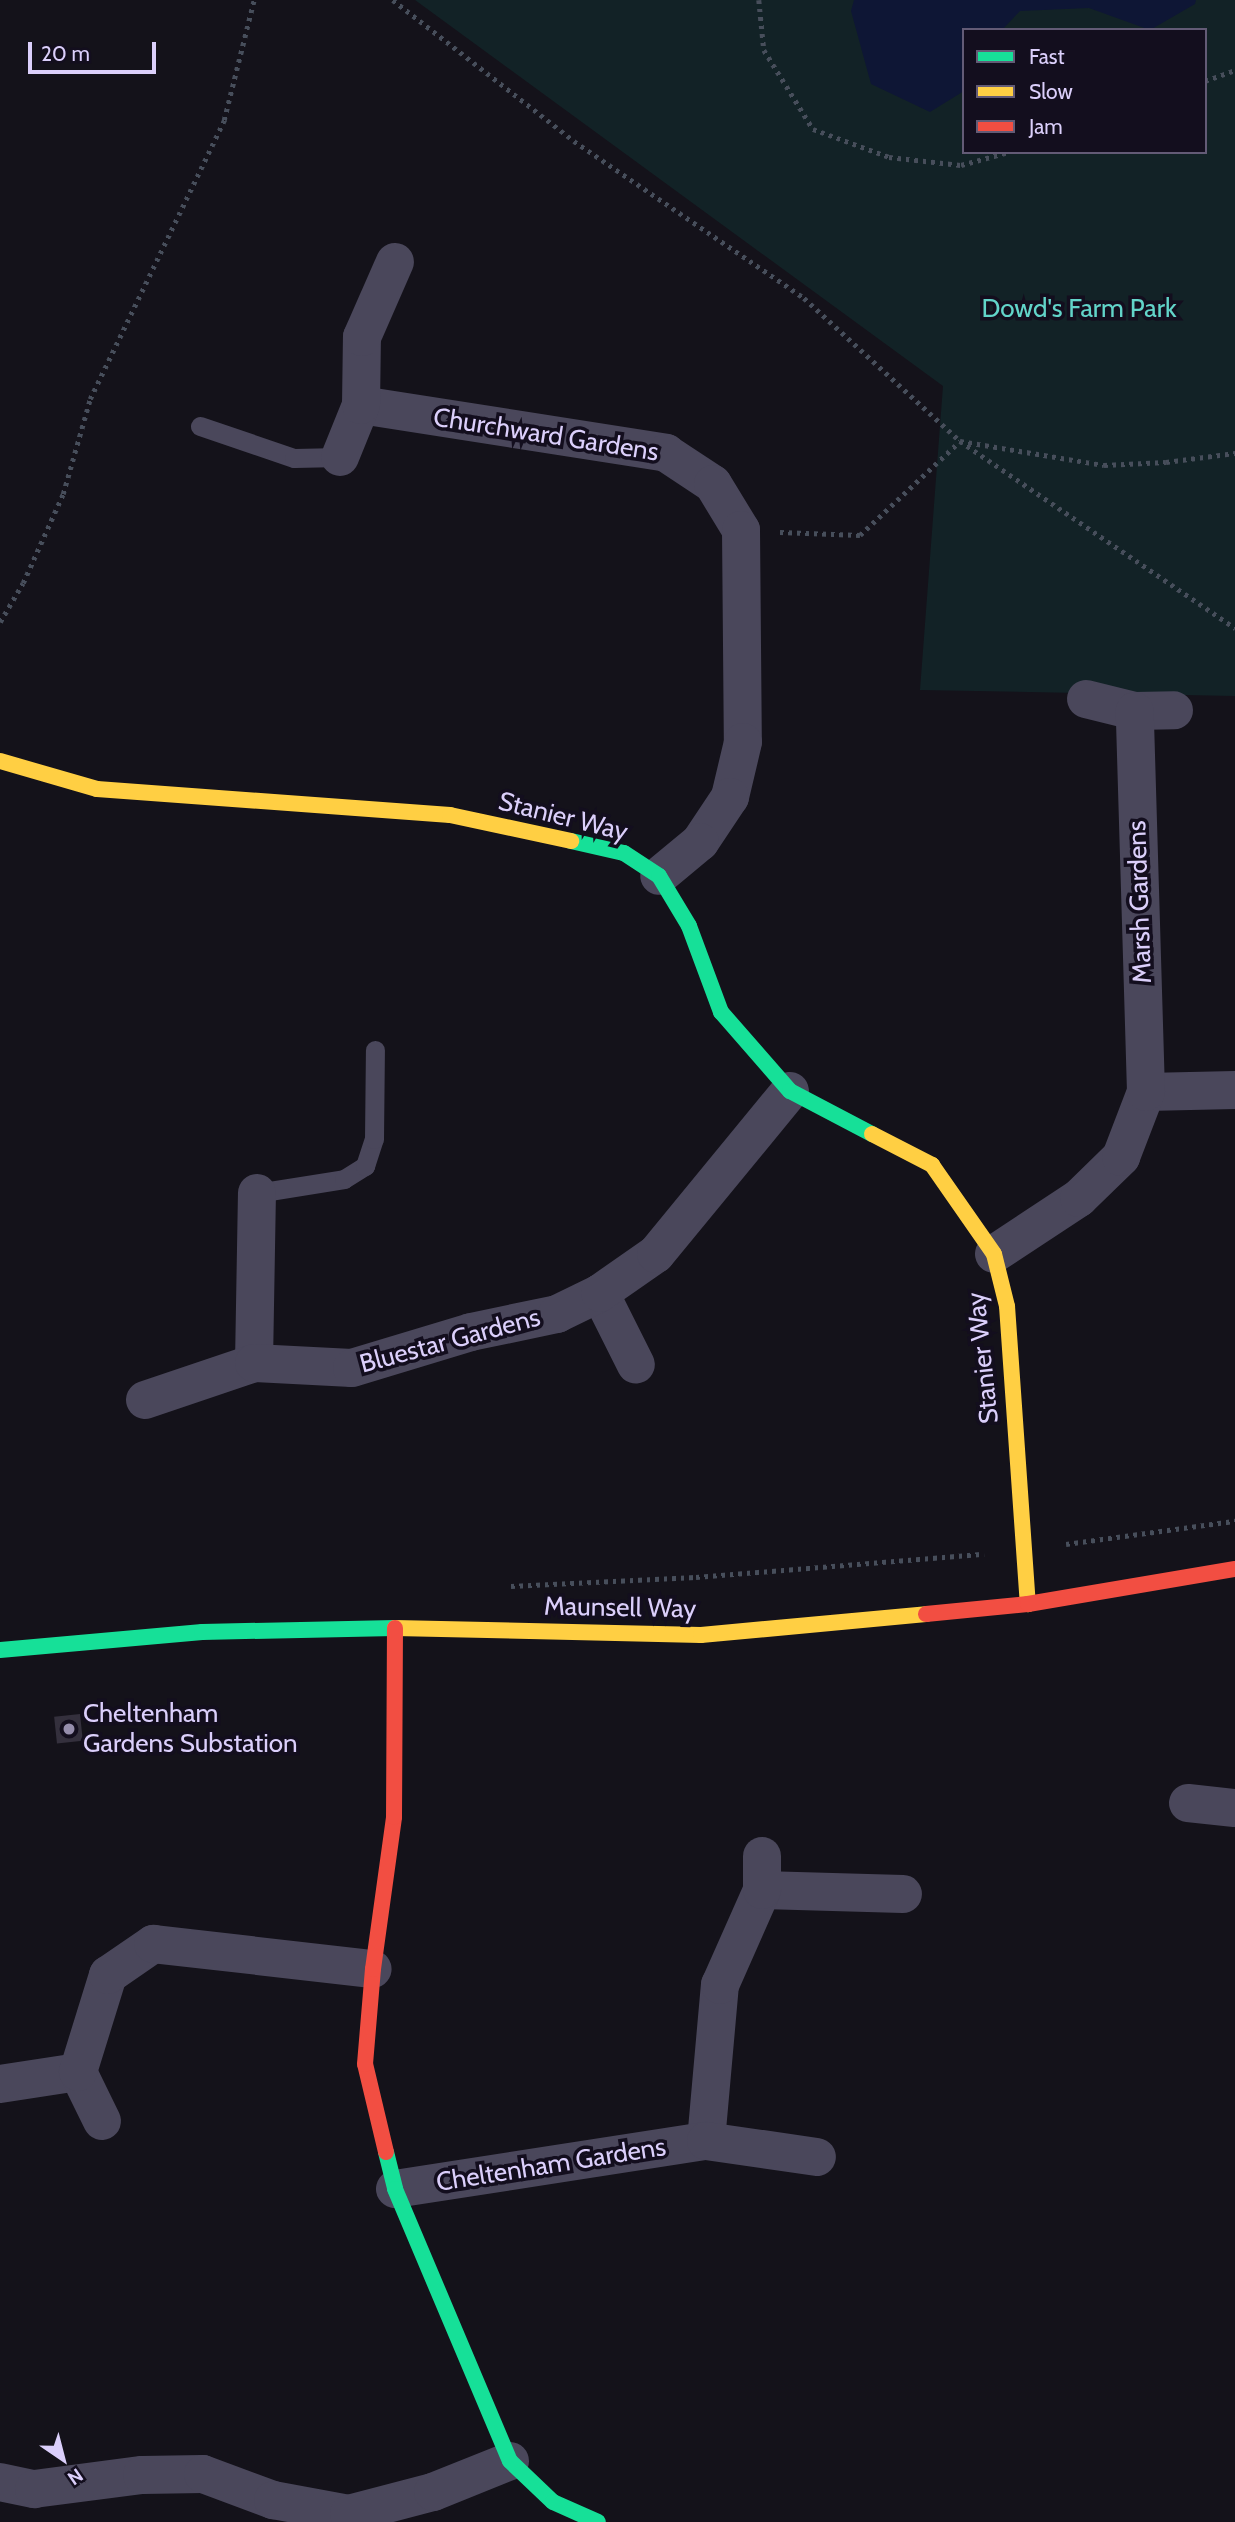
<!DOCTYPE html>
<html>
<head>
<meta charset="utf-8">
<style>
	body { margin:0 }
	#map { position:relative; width:1235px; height:2522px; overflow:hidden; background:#14121a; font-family:Cabin,sans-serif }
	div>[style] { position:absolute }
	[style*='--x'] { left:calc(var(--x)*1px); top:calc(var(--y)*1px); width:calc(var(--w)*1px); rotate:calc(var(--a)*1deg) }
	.green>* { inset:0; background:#122226 }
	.water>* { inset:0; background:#0e1635 }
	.building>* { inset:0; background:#34303d; transform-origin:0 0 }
	.path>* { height:4.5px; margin-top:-2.25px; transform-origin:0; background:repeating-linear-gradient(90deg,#474e5b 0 3.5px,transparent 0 8.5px) }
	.lane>* { height:19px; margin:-9.5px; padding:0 9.5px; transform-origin:9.5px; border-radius:9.5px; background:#4a475b }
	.street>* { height:38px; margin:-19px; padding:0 19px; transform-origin:19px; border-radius:19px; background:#4a475b }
	.fast>* { height:16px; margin:-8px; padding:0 8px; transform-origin:8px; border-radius:8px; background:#16e098 }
	.slow>* { height:16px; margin:-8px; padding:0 8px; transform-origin:8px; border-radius:8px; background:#ffcf43 }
	.jam>* { height:16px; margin:-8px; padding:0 8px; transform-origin:8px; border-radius:8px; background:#f24e42 }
	.dots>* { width:19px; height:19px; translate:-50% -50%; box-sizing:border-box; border:4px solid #130e1e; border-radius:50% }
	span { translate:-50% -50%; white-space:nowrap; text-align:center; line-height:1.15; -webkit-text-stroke:7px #130e1e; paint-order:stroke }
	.park-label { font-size:26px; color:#62d4c9 }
	.street-label { font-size:26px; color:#dbcffb }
	.poi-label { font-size:26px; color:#dbcffb }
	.left { translate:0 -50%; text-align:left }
	.legend { position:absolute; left:962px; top:28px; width:245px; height:126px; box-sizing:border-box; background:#130e1e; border:2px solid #635b76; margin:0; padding:9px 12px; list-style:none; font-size:21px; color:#dbcffb }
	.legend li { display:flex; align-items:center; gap:14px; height:35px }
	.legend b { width:35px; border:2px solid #635b76 }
	.north { position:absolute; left:28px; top:2424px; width:70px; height:70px; -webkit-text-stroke:5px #130e1e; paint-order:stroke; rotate:145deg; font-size:19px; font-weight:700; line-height:28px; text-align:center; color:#dbcffb }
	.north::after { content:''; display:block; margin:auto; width:24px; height:32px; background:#dbcffb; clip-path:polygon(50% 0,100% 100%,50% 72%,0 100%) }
	.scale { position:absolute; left:28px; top:42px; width:128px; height:32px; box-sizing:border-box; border:4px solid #dbcffb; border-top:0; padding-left:9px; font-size:21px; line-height:24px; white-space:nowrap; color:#dbcffb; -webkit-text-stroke:5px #130e1e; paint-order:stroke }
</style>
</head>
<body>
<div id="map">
	<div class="green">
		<div style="clip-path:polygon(evenodd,415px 0,1235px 0,1235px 696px,920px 690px,943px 386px,415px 0,964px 30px,1205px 30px,1205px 152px,964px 152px,964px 30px)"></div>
	</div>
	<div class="water">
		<div style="clip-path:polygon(854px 0,1196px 0,1195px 4px,1150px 30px,1089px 8px,1020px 11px,1002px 30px,964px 30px,964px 91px,930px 112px,871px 84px,851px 11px)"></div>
	</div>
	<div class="building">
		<div style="left:80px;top:1714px;width:27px;height:26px;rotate:84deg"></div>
	</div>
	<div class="path">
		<div style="--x:393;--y:0;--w:229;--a:37.9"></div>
		<div style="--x:574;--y:141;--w:278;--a:34.3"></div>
		<div style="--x:804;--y:298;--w:212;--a:42.5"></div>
		<div style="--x:960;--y:441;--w:146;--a:9.5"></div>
		<div style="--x:1104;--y:465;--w:62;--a:-2.8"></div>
		<div style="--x:1166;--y:462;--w:70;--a:-7.4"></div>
		<div style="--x:759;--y:0;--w:50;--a:84.3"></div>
		<div style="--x:764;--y:50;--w:93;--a:58.2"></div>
		<div style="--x:813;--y:129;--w:81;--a:20.2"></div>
		<div style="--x:889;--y:157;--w:72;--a:6.3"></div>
		<div style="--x:961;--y:165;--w:50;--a:-15.2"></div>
		<div style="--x:1205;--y:81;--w:32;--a:-20"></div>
		<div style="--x:780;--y:532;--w:80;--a:2.1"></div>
		<div style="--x:860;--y:535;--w:137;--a:-43.2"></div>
		<div style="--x:960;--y:441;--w:333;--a:34.2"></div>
		<div style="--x:0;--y:622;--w:45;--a:-59.5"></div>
		<div style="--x:23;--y:583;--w:98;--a:-65.8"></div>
		<div style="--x:63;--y:494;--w:99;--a:-74.1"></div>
		<div style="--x:90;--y:399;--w:310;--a:-64.3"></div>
		<div style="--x:224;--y:120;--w:124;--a:-76"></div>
		<div style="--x:1066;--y:1544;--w:171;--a:-7.8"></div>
		<div style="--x:511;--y:1586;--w:185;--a:-2.8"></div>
		<div style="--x:696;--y:1577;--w:289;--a:-4.6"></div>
	</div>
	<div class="lane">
		<div style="--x:200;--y:426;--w:99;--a:18.8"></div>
		<div style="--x:294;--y:458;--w:46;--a:-1.2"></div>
		<div style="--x:257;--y:1193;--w:88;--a:-9.1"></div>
		<div style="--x:344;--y:1179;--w:25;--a:-32"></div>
		<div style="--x:365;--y:1166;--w:28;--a:-72"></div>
		<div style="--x:374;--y:1139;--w:89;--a:-89.4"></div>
	</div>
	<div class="street">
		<div style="--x:361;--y:405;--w:309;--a:8.9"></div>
		<div style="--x:666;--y:453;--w:56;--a:33.4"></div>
		<div style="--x:713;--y:484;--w:54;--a:58.7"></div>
		<div style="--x:741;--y:530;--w:212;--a:89.5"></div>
		<div style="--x:743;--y:742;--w:57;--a:103.3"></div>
		<div style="--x:730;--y:797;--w:54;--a:123.7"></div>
		<div style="--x:700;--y:842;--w:53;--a:140.3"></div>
		<div style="--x:340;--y:457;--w:56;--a:-68"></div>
		<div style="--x:361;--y:405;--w:68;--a:-89.2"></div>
		<div style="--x:362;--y:337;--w:82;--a:-66.3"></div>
		<div style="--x:1086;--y:699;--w:50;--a:13.8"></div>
		<div style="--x:1135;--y:711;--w:39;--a:-1"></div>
		<div style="--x:1146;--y:1092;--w:89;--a:-1.3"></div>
		<div style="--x:994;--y:1254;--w:102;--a:-33.4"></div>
		<div style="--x:1079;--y:1198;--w:59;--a:-44.3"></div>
		<div style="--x:1121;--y:1157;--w:70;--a:-69"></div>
		<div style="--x:1146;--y:1092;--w:381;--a:-91.7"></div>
		<div style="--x:600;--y:1293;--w:80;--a:63.4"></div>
		<div style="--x:254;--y:1363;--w:170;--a:-89"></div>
		<div style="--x:145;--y:1400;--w:115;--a:-18.7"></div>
		<div style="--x:254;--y:1363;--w:98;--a:2.9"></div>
		<div style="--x:352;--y:1368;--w:124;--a:-16.8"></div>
		<div style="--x:471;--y:1332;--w:88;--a:-11.8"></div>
		<div style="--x:557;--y:1314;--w:48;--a:-26"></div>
		<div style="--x:600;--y:1293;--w:68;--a:-34.9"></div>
		<div style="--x:656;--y:1254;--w:211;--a:-50.6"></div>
		<div style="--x:1188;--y:1803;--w:47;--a:6.1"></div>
		<div style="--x:762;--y:1890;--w:141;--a:1.6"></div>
		<div style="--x:0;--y:2084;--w:79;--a:-8.7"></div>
		<div style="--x:102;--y:2121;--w:55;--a:-116.1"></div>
		<div style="--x:78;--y:2072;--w:102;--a:-72.8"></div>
		<div style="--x:108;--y:1975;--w:55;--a:-34.6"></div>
		<div style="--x:153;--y:1944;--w:221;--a:6.5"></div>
		<div style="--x:706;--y:2141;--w:157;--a:-84.9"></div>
		<div style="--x:720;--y:1985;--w:104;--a:-66.1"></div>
		<div style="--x:762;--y:1890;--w:34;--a:-90"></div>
		<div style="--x:395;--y:2189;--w:315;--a:-8.8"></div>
		<div style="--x:706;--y:2141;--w:112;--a:8.2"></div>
		<div style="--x:0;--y:2482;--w:35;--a:12"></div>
		<div style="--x:34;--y:2489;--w:109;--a:-7.4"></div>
		<div style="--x:142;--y:2475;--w:61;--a:-0.9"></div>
		<div style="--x:203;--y:2474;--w:75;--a:20.4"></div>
		<div style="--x:273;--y:2500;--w:77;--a:10.4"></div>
		<div style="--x:349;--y:2514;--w:87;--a:-14.7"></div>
		<div style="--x:433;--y:2492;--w:83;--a:-21.9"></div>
	</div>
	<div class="fast">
		<div style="--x:571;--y:841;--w:54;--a:12.8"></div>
		<div style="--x:624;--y:853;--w:42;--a:33.3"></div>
		<div style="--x:659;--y:876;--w:58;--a:59"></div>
		<div style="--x:689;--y:926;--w:92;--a:69.6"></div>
		<div style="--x:721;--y:1012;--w:105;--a:48.9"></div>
		<div style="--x:790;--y:1091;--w:93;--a:27.7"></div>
		<div style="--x:0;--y:1650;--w:203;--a:-5.1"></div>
		<div style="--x:202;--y:1632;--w:193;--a:-1.2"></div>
		<div style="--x:386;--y:2152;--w:38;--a:76"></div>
		<div style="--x:395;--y:2189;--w:295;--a:67.1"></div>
		<div style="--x:510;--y:2461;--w:59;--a:43.6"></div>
		<div style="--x:553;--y:2502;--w:49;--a:24"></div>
	</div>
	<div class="slow">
		<div style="--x:0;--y:761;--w:101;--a:16.1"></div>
		<div style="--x:97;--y:789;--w:354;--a:4.2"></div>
		<div style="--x:450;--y:815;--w:124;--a:12.1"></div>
		<div style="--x:872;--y:1134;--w:68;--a:27.3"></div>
		<div style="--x:932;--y:1165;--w:108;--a:55.1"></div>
		<div style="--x:994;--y:1254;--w:54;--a:76"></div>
		<div style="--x:1007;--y:1306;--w:299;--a:86"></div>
		<div style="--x:395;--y:1628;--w:306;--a:1.3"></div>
		<div style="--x:701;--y:1635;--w:226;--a:-5.3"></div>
	</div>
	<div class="jam">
		<div style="--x:926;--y:1614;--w:102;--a:-5.6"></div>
		<div style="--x:1028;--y:1604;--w:210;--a:-9.6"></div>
		<div style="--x:386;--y:2152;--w:90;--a:-103.4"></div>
		<div style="--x:365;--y:2064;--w:95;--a:-85.2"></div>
		<div style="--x:373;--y:1969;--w:153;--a:-82.1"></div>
		<div style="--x:394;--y:1817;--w:189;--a:-89.7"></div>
	</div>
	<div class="dots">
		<div style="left:69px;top:1729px;background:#958dac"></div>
	</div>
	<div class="park-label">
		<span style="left:1079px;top:309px">Dowd's Farm Park</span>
	</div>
	<div class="street-label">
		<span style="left:546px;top:435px;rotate:9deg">Churchward Gardens</span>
		<span style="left:563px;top:817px;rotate:14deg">Stanier Way</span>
		<span style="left:1140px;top:902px;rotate:-92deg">Marsh Gardens</span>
		<span style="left:450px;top:1341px;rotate:-15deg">Bluestar Gardens</span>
		<span style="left:983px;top:1358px;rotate:-96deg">Stanier Way</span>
		<span style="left:620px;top:1608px;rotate:1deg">Maunsell Way</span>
		<span style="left:551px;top:2165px;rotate:-9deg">Cheltenham Gardens</span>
	</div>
	<div class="poi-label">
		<span class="left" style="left:83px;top:1729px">Cheltenham<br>Gardens Substation</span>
	</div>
	<ul class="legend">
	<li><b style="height:9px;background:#16e098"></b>Fast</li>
	<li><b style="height:9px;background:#ffcf43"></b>Slow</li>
	<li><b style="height:9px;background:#f24e42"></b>Jam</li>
	</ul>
	<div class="north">N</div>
	<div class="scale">20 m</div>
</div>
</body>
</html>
